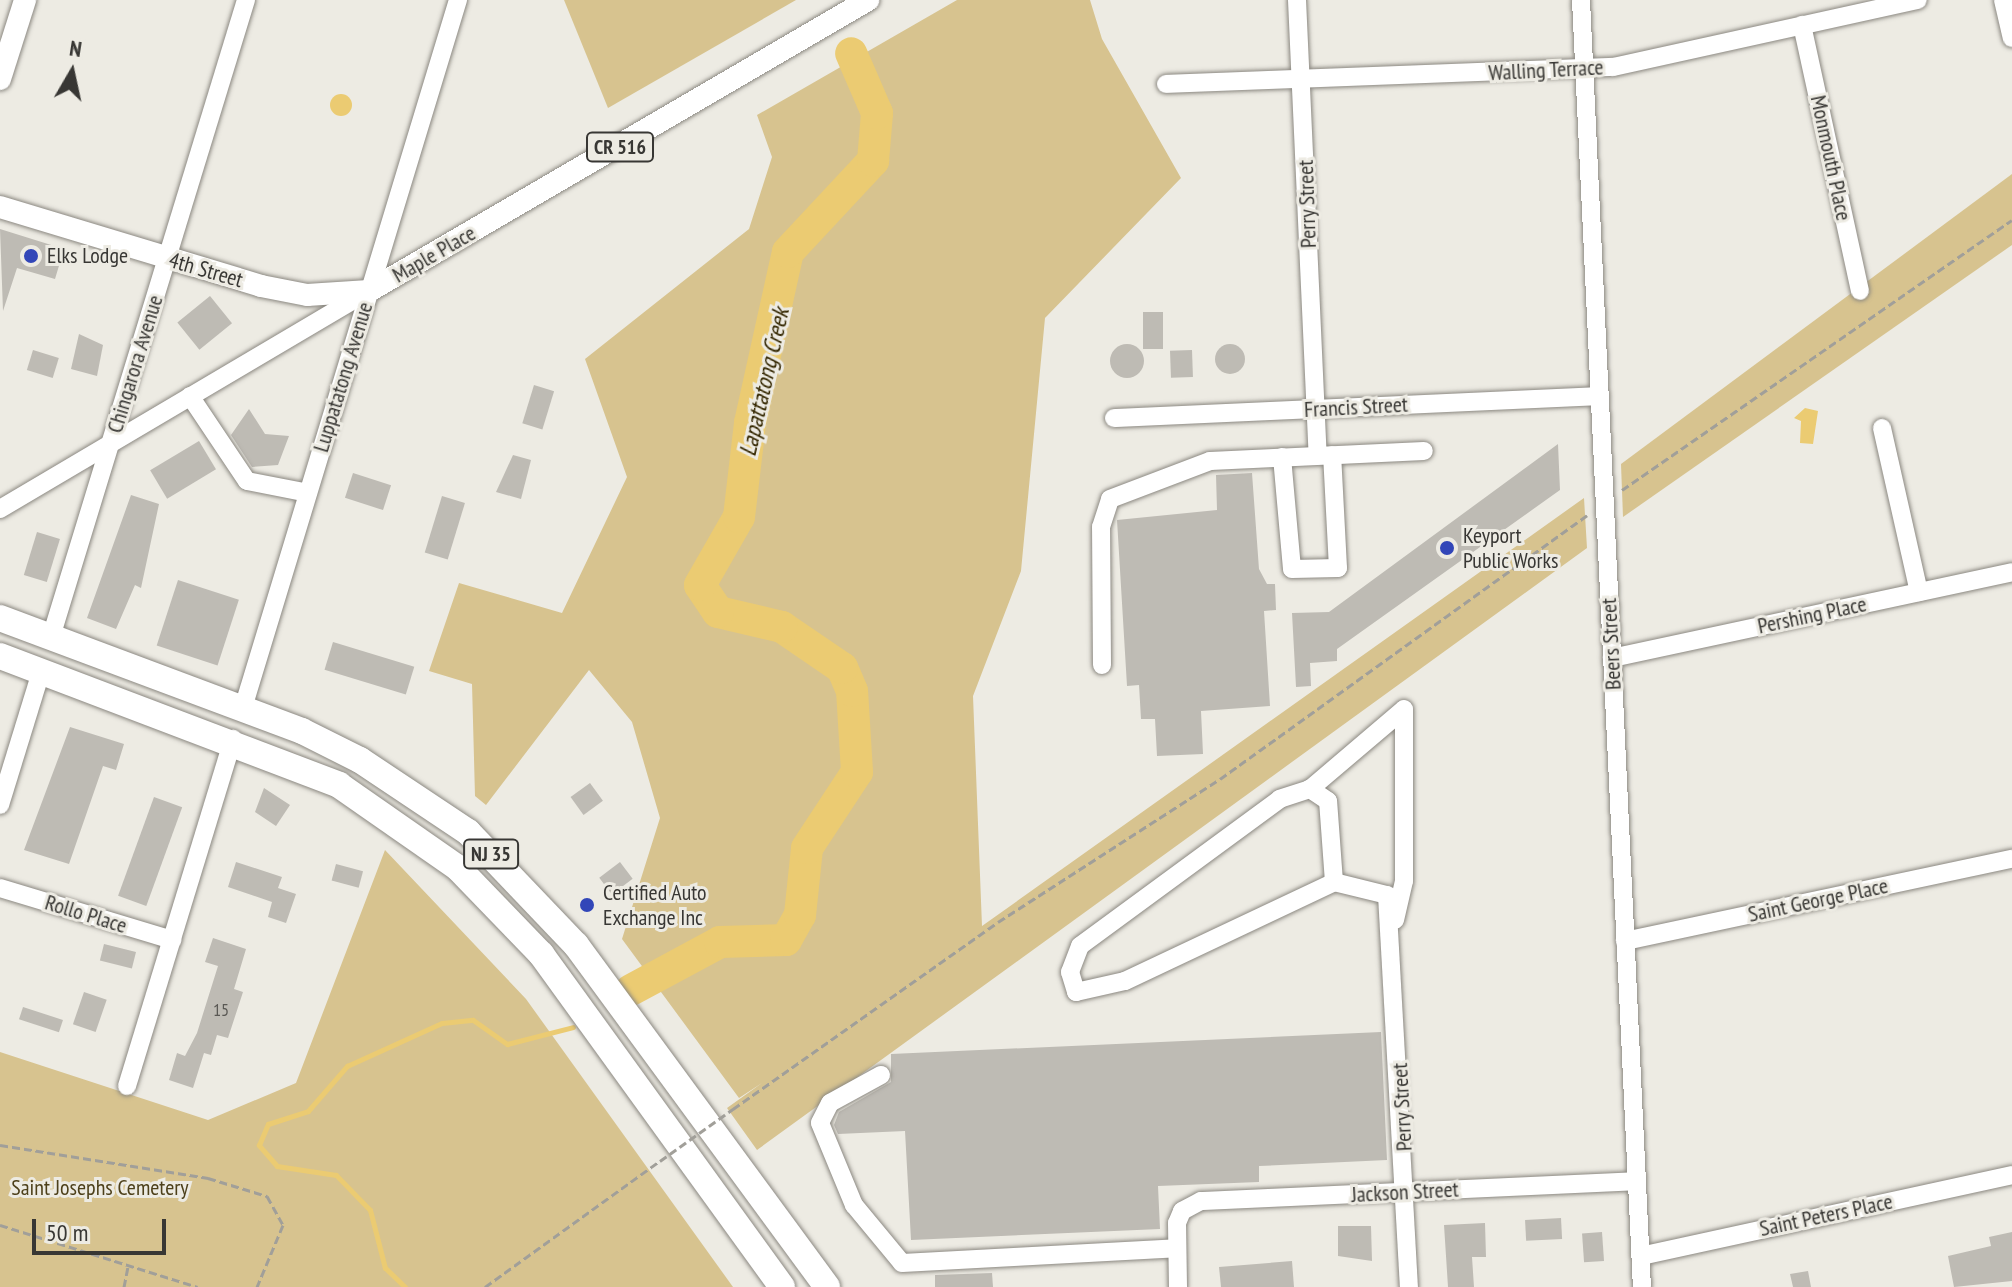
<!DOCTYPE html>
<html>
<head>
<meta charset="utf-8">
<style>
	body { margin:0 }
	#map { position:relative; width:2012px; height:1287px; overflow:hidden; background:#edebe3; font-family:"PT Sans Narrow",sans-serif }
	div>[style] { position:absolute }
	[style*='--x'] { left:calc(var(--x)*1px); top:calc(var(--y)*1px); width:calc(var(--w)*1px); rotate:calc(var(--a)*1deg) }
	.green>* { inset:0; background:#d7c38f }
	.water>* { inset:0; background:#ebcb72 }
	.round { border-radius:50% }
	.stream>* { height:5px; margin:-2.5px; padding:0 2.5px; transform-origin:2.5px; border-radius:2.5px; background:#ebcb72 }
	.river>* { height:32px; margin:-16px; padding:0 16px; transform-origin:16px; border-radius:16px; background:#ebcb72 }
	.building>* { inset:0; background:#bebbb4; transform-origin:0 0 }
	.path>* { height:3px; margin-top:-1.5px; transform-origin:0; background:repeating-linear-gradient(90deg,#a19f99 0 8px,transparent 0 12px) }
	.roads { filter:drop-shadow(0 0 2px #8b8881) drop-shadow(0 0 2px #8b8881) }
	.minor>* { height:18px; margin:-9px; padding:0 9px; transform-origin:9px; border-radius:9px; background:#fff }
	.major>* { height:22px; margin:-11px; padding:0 11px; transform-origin:11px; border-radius:11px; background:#fff }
	.highway>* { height:26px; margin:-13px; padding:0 13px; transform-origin:13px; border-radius:13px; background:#fff }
	.path-bridge>* { height:3px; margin-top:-1.5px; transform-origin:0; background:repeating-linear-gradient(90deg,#a19f99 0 8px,transparent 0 12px) }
	.dots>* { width:22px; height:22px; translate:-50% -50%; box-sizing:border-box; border:4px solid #edebe3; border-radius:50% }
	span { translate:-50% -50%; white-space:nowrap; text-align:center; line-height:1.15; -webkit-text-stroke:6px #edebe3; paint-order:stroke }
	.number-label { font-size:18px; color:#5a5854 }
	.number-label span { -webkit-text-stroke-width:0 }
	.shield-label span { padding:2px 6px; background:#edebe3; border:2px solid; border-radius:6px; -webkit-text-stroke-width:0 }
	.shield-label { font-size:20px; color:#383734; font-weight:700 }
	.street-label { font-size:22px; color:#383734 }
	.poi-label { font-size:22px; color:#383734 }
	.left { translate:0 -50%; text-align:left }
	.park-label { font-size:22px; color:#4d401a }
	.water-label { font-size:24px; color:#342700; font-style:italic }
	.north { position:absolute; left:32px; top:32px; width:80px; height:80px; -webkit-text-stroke:6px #edebe3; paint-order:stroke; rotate:9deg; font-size:22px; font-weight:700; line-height:32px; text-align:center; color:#383734 }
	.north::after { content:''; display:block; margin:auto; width:28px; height:36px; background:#383734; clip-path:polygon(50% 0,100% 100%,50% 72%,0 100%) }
	.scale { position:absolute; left:32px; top:1219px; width:134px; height:36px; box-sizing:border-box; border:4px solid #383734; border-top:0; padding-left:10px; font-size:24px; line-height:28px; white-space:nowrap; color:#383734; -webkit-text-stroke:6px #edebe3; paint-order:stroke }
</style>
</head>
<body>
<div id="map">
	<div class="green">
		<div style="clip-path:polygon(564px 0,796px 0,608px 108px)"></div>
		<div style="clip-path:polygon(957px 0,1090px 0,1102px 39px,1181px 178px,1045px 318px,1021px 571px,973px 696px,982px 926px,1584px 498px,1587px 548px,757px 1150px,727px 1108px,762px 1083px,739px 1098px,622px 939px,660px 818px,632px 722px,589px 670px,486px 805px,475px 796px,472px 684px,429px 671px,459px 583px,562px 613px,627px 477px,585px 359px,749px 229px,772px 157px,757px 115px)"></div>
		<div style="clip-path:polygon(2012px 174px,2012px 245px,1623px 517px,1621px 464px)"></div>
		<div style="clip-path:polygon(385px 850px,526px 999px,733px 1287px,0 1287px,0 1052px,208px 1120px,296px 1083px)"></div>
	</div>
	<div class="water">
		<div class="round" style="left:330px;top:94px;width:22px;height:22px"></div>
		<div style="clip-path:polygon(1805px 408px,1818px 411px,1813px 444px,1800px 443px,1801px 421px,1794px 418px)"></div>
	</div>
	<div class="stream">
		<div style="--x:405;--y:1287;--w:28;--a:-136"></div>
		<div style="--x:385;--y:1268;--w:60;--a:-104.5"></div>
		<div style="--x:370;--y:1210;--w:49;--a:-134.2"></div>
		<div style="--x:336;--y:1175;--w:60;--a:-171.3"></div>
		<div style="--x:277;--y:1166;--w:28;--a:-131"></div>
		<div style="--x:259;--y:1145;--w:23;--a:-67"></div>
		<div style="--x:268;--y:1124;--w:42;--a:-18"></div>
		<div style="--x:308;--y:1111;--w:60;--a:-49.1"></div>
		<div style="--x:347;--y:1066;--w:104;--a:-24.4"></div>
		<div style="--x:442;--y:1023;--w:31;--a:-6"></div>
		<div style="--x:473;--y:1020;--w:42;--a:35.2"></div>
		<div style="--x:507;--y:1044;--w:68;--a:-14.4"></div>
	</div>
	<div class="river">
		<div style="--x:631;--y:990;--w:101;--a:-28.3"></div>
		<div style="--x:720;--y:942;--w:66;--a:-1.7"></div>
		<div style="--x:786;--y:940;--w:29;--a:-61"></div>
		<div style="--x:800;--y:915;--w:67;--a:-84"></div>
		<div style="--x:807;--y:848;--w:91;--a:-56.7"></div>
		<div style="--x:857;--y:772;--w:81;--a:-93.5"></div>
		<div style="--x:852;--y:691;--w:25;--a:-113"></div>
		<div style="--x:842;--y:668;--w:73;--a:-145.7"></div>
		<div style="--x:782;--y:627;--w:66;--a:-166.8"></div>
		<div style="--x:718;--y:612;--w:32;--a:-124"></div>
		<div style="--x:700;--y:585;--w:78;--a:-60.2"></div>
		<div style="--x:739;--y:517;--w:95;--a:-83.3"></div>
		<div style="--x:750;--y:423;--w:175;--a:-77.5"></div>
		<div style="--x:788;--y:252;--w:125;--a:-47"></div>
		<div style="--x:873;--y:161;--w:48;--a:-85.2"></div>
		<div style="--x:877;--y:113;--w:65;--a:-113.4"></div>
	</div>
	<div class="building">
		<div style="clip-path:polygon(0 229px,64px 249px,55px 279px,17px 268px,3px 311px)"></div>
		<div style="left:210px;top:296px;width:35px;height:42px;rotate:51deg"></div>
		<div style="left:1143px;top:312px;width:20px;height:37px"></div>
		<div style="clip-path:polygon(79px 334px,103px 345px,97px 376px,71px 369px)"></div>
		<div class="round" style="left:1215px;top:344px;width:30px;height:30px"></div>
		<div class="round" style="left:1110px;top:344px;width:34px;height:34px"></div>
		<div style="left:33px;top:350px;width:27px;height:21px;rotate:17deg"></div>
		<div style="left:1192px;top:350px;width:27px;height:22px;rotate:88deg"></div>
		<div style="left:534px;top:385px;width:21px;height:40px;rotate:17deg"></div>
		<div style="clip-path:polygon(249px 409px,265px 434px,289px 436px,278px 465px,252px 467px,231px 435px)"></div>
		<div style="left:199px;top:441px;width:33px;height:57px;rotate:59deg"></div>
		<div style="clip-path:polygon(1558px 444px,1560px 490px,1337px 649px,1337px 661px,1310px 663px,1311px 686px,1296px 687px,1292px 613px,1329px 612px)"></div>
		<div style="clip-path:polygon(513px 455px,531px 460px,521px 499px,496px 492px)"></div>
		<div style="left:353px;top:473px;width:40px;height:26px;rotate:18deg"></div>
		<div style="clip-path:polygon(1252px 473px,1259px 569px,1267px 584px,1275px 584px,1276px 610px,1264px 611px,1270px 706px,1201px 711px,1203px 754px,1157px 756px,1155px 719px,1141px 719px,1139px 685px,1127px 686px,1117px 520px,1217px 510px,1216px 475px)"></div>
		<div style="clip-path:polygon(131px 495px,159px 504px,141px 588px,135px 585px,116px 629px,87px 618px)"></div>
		<div style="left:442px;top:496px;width:24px;height:59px;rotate:17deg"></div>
		<div style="left:37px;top:532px;width:24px;height:45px;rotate:17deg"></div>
		<div style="left:178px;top:580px;width:64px;height:69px;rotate:18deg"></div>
		<div style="left:333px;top:642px;width:85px;height:29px;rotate:17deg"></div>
		<div style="clip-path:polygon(70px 727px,124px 744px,116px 770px,103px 766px,69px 864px,24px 850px)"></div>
		<div style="left:590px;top:783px;width:22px;height:24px;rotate:54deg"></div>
		<div style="clip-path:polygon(264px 788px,290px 805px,276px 826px,255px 812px)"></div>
		<div style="left:154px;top:797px;width:30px;height:105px;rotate:20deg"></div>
		<div style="clip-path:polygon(236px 862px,282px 877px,278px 888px,296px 894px,286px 923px,268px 917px,272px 902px,228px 887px)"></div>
		<div style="left:620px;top:862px;width:21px;height:26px;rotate:53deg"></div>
		<div style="left:336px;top:864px;width:28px;height:17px;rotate:15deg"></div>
		<div style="clip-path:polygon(213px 938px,246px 949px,234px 989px,243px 992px,228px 1038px,217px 1035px,211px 1055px,204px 1053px,193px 1088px,169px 1080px,177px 1053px,185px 1056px,197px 1033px,218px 966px,205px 962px)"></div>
		<div style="left:104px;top:944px;width:33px;height:17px;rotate:14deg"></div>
		<div style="left:84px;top:992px;width:24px;height:34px;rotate:19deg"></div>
		<div style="left:23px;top:1007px;width:42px;height:13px;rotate:18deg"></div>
		<div style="clip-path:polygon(1381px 1032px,1387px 1160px,1259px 1166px,1259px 1182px,1158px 1186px,1160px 1229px,911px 1240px,905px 1131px,838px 1134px,834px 1125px,839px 1112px,891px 1082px,891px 1054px)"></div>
		<div style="left:1561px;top:1218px;width:21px;height:36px;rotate:87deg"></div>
		<div style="clip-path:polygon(1485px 1223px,1486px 1257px,1472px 1257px,1474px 1287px,1448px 1287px,1444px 1225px)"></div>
		<div style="clip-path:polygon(1338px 1226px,1371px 1226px,1372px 1261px,1338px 1256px)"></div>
		<div style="left:1602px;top:1232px;width:29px;height:20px;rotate:86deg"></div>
		<div style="clip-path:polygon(2012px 1232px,2012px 1281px,1954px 1287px,1948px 1256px,1991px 1246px,1989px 1237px)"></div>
		<div style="clip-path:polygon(1292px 1261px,1294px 1287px,1221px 1287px,1219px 1267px)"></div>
		<div style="clip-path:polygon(1808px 1271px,1811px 1287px,1793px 1287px,1790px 1274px)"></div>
		<div style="clip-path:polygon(992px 1273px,993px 1287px,935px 1287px,935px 1275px)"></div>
	</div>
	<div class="path">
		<div style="--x:1622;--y:490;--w:474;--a:-34.7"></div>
		<div style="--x:733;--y:1109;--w:324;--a:-35.2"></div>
		<div style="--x:998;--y:922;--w:264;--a:-32.8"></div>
		<div style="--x:1220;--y:779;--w:452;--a:-35.7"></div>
		<div style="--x:0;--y:1145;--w:211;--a:9"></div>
		<div style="--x:208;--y:1178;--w:62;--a:17"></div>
		<div style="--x:267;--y:1196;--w:33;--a:61"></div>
		<div style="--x:283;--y:1225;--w:67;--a:112.8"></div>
		<div style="--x:0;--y:1225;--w:207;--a:17.4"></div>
		<div style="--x:124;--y:1287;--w:20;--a:-79"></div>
		<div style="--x:485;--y:1287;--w:216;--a:-35.8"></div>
	</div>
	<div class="roads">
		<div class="minor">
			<div style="--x:1297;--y:0;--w:456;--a:87.4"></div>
			<div style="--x:1581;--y:0;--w:1288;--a:87.29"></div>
			<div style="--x:2003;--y:0;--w:39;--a:77"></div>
			<div style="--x:1802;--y:25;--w:272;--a:77.7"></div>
			<div style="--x:1166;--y:84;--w:447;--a:-2.2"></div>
			<div style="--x:1613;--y:67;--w:312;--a:-12.4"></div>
			<div style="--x:190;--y:396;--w:102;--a:56.2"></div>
			<div style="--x:247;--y:481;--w:62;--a:11.1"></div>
			<div style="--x:1114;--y:418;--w:484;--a:-2.6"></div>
			<div style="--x:1882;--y:428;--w:168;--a:77.3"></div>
			<div style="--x:1282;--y:457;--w:112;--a:84.9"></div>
			<div style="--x:1292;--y:569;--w:46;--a:-1.2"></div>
			<div style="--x:1338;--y:568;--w:113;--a:-93"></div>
			<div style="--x:0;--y:509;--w:426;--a:-30.6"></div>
			<div style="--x:51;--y:637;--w:666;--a:-72.98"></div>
			<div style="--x:1612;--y:658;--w:409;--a:-12.1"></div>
			<div style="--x:1102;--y:665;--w:138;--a:-90.4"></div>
			<div style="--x:1101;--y:527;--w:29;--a:-72"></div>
			<div style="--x:1110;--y:499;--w:107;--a:-20.8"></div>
			<div style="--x:1210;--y:461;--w:214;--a:-2.7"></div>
			<div style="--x:243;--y:708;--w:740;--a:-73.11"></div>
			<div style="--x:1310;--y:789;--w:123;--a:-40.4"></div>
			<div style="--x:1404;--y:709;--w:172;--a:90"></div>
			<div style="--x:1404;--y:881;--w:40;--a:103"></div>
			<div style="--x:0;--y:805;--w:139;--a:-72.9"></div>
			<div style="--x:1334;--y:882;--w:81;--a:-94.2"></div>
			<div style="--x:1328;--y:801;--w:22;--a:-146"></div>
			<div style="--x:1310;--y:789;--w:32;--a:162"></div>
			<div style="--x:1280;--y:799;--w:248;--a:143.7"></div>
			<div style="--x:1080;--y:946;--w:28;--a:111"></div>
			<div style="--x:1070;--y:972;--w:21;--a:73"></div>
			<div style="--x:1076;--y:992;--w:50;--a:-12.7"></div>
			<div style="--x:1125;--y:981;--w:231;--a:-25.3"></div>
			<div style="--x:1334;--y:882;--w:55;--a:13.8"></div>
			<div style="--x:1387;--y:895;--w:393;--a:86.8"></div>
			<div style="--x:0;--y:888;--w:180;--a:16.8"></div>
			<div style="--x:1625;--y:941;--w:396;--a:-12"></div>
			<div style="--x:881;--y:1075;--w:58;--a:151.2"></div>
			<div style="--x:830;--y:1103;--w:22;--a:117"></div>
			<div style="--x:820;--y:1123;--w:89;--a:67.5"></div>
			<div style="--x:854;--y:1205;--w:75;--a:50.4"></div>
			<div style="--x:902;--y:1263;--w:275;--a:-3.1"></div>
			<div style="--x:127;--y:1086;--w:363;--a:-73"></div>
			<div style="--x:1641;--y:1256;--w:380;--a:-12.3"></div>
			<div style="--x:1178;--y:1287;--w:64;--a:-90.9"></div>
			<div style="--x:1177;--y:1223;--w:13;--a:-67"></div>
			<div style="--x:1182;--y:1211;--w:21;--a:-28"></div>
			<div style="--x:1201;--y:1201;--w:436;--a:-2.6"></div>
		</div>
		<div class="major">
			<div style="--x:0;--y:79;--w:83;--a:-72.4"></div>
			<div style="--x:0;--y:207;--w:273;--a:16.8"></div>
			<div style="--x:261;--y:286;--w:47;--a:11.1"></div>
			<div style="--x:307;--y:295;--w:62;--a:-3.7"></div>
			<div style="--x:369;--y:291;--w:578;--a:-30.25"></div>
		</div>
		<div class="highway">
			<div style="--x:0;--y:618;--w:322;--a:20.5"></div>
			<div style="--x:302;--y:731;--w:65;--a:26.6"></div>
			<div style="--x:360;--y:760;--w:130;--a:33.7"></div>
			<div style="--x:468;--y:832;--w:156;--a:46.3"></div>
			<div style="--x:576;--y:945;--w:424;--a:53.7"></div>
			<div style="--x:0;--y:656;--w:363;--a:20.8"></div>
			<div style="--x:339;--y:785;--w:145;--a:34.9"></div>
			<div style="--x:458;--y:868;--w:120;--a:46"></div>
			<div style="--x:541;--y:954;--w:411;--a:54.1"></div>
		</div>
	</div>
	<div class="path-bridge">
		<div style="--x:660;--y:1161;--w:90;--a:-35.5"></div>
	</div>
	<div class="dots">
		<div style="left:31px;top:256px;background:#3246b8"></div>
		<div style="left:1447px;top:548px;background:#3246b8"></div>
		<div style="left:587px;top:905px;background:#3246b8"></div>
	</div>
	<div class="number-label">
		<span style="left:221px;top:1010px">15</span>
	</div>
	<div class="shield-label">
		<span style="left:620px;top:147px">CR 516</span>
		<span style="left:491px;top:854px">NJ 35</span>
	</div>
	<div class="street-label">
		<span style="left:1546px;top:70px;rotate:-3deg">Walling Terrace</span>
		<span style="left:1831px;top:158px;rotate:78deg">Monmouth Place</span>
		<span style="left:1307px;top:204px;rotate:-92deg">Perry Street</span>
		<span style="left:434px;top:254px;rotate:-30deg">Maple Place</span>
		<span style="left:206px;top:270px;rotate:16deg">4th Street</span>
		<span style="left:135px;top:364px;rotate:-73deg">Chingarora Avenue</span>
		<span style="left:343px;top:377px;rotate:-73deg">Luppatatong Avenue</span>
		<span style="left:1356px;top:407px;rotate:-3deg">Francis Street</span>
		<span style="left:1812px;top:615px;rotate:-12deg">Pershing Place</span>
		<span style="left:1611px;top:644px;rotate:-93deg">Beers Street</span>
		<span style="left:1818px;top:900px;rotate:-12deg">Saint George Place</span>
		<span style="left:86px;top:914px;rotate:17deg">Rollo Place</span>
		<span style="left:1402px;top:1107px;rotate:-93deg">Perry Street</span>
		<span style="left:1405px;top:1192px;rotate:-3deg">Jackson Street</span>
		<span style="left:1826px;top:1215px;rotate:-12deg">Saint Peters Place</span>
	</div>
	<div class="poi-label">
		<span class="left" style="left:47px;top:256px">Elks Lodge</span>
		<span class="left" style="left:1463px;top:548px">Keyport<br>Public Works</span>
		<span class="left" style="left:603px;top:905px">Certified Auto<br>Exchange Inc</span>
	</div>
	<div class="park-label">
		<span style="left:100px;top:1188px">Saint Josephs Cemetery</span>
	</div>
	<div class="water-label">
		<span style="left:764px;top:382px;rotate:-77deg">Lapattatong Creek</span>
	</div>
	<div class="north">N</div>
	<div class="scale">50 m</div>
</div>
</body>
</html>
